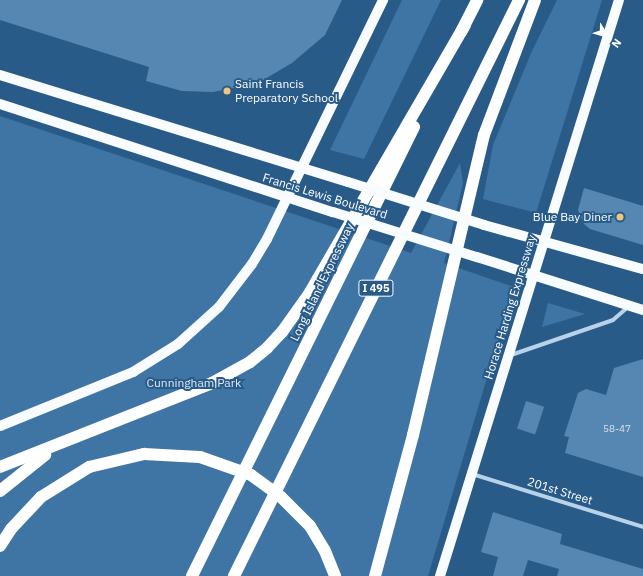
<!DOCTYPE html>
<html>
<head>
<meta charset="utf-8">
<style>
	body { margin:0 }
	#map { position:relative; width:643px; height:576px; overflow:hidden; background:#295b89; font-family:"IBM Plex Sans",sans-serif }
	div>[style] { position:absolute }
	[style*='--x'] { left:calc(var(--x)*1px); top:calc(var(--y)*1px); width:calc(var(--w)*1px); rotate:calc(var(--a)*1deg) }
	.green>* { inset:0; background:#3e75a5 }
	.building>* { inset:0; background:#5687b2; transform-origin:0 0 }
	.minor>* { height:4px; margin:-2px; padding:0 2px; transform-origin:2px; border-radius:2px; background:#b7d2e9 }
	.primary>* { height:10px; margin:-5px; padding:0 5px; transform-origin:5px; border-radius:5px; background:#f9fcfe }
	.motorway>* { height:12px; margin:-6px; padding:0 6px; transform-origin:6px; border-radius:6px; background:#fff }
	.primary-bridge>* { height:10px; margin:-5px; padding:0 5px; transform-origin:5px; border-radius:5px; background:#f9fcfe }
	.motorway-bridge>* { height:12px; margin:-6px; padding:0 6px; transform-origin:6px; border-radius:6px; background:#fff }
	.dots>* { width:11px; height:11px; translate:-50% -50%; box-sizing:border-box; border:2px solid #295b89; border-radius:50% }
	span { translate:-50% -50%; white-space:nowrap; text-align:center; line-height:1.15; -webkit-text-stroke:4px #295b89; paint-order:stroke }
	.number-label { font-size:10px; color:#d5e1ec }
	.number-label span { -webkit-text-stroke-width:0 }
	.shield-label span { padding:1px 3px; background:#295b89; border:1px solid; border-radius:3px; -webkit-text-stroke-width:0 }
	.shield-label { font-size:11px; color:#fff; font-weight:700 }
	.poi-label { font-size:12px; color:#fff }
	.left { translate:0 -50%; text-align:left }
	.right { translate:-100% -50%; text-align:right }
	.street-label { font-size:12px; color:#fff }
	.park-label { font-size:12px; color:#dbeaf7 }
	.north { position:absolute; left:587px; top:16px; width:40px; height:40px; -webkit-text-stroke:3px #295b89; paint-order:stroke; rotate:127deg; font-size:11px; font-weight:700; line-height:16px; text-align:center; color:#fff }
	.north::after { content:''; display:block; margin:auto; width:14px; height:18px; background:#fff; clip-path:polygon(50% 0,100% 100%,50% 72%,0 100%) }
</style>
</head>
<body>
<div id="map">
	<div class="green">
		<div style="clip-path:polygon(402px 0,441px 0,364px 159px,330px 150px)"></div>
		<div style="clip-path:polygon(557px 0,602px 0,536px 213px,483px 199px,493px 145px,532px 51px)"></div>
		<div style="clip-path:polygon(0 116px,411px 253px,460px 163px,463px 183px,444px 263px,514px 287px,428px 576px,0 576px)"></div>
		<div style="clip-path:polygon(548px 303px,585px 314px,542px 327px)"></div>
	</div>
	<div class="building">
		<div style="clip-path:polygon(0 0,342px 0,325px 35px,292px 63px,258px 83px,213px 92px,182px 91px,146px 81px,149px 67px,0 20px)"></div>
		<div style="clip-path:polygon(584px 188px,643px 206px,643px 245px,590px 229px,584px 224px,578px 210px)"></div>
		<div style="clip-path:polygon(643px 359px,643px 477px,565px 453px,569px 437px,564px 436px,578px 393px,586px 389px,606px 395px,614px 368px)"></div>
		<div style="left:526px;top:401px;width:19px;height:29px;rotate:18deg"></div>
		<div style="clip-path:polygon(493px 512px,562px 534px,560px 544px,643px 569px,643px 576px,557px 576px,559px 569px,528px 560px,523px 576px,493px 576px,498px 557px,481px 552px)"></div>
	</div>
	<div class="minor">
		<div style="--x:511;--y:355;--w:108;--a:-18.9"></div>
		<div style="--x:613;--y:320;--w:21;--a:-41"></div>
		<div style="--x:472;--y:474;--w:179;--a:17.2"></div>
	</div>
	<div class="primary">
		<div style="--x:0;--y:75;--w:364;--a:17.1"></div>
		<div style="--x:0;--y:104;--w:350;--a:18"></div>
		<div style="--x:484;--y:225;--w:165;--a:15.5"></div>
		<div style="--x:477;--y:257;--w:174;--a:17.7"></div>
		<div style="--x:0;--y:426;--w:144;--a:-22.1"></div>
		<div style="--x:133;--y:372;--w:53;--a:-31.9"></div>
		<div style="--x:178;--y:344;--w:55;--a:-42.1"></div>
		<div style="--x:219;--y:307;--w:54;--a:-52.5"></div>
		<div style="--x:252;--y:264;--w:29;--a:-59"></div>
		<div style="--x:267;--y:239;--w:266;--a:-64.1"></div>
		<div style="--x:440;--y:576;--w:603;--a:-72.74"></div>
	</div>
	<div class="motorway">
		<div style="--x:461;--y:32;--w:36;--a:-63"></div>
		<div style="--x:0;--y:467;--w:228;--a:-21.6"></div>
		<div style="--x:212;--y:383;--w:43;--a:-28.9"></div>
		<div style="--x:250;--y:362;--w:22;--a:-39"></div>
		<div style="--x:267;--y:348;--w:22;--a:-47"></div>
		<div style="--x:282;--y:332;--w:47;--a:-54.6"></div>
		<div style="--x:309;--y:294;--w:311;--a:-59.9"></div>
		<div style="--x:0;--y:491;--w:58;--a:-38.7"></div>
		<div style="--x:310;--y:526;--w:29;--a:59"></div>
		<div style="--x:325;--y:551;--w:27;--a:68"></div>
		<div style="--x:0;--y:546;--w:20;--a:-57"></div>
		<div style="--x:11;--y:529;--w:44;--a:-46.8"></div>
		<div style="--x:41;--y:497;--w:57;--a:-32"></div>
		<div style="--x:89;--y:467;--w:57;--a:-13.3"></div>
		<div style="--x:144;--y:454;--w:56;--a:3.1"></div>
		<div style="--x:192;--y:576;--w:501;--a:-63.69"></div>
		<div style="--x:234;--y:576;--w:643;--a:-63.67"></div>
		<div style="--x:375;--y:576;--w:146;--a:-74.9"></div>
		<div style="--x:413;--y:435;--w:308;--a:-76.7"></div>
		<div style="--x:484;--y:135;--w:144;--a:-69.3"></div>
	</div>
	<div class="primary-bridge">
		<div style="--x:348;--y:182;--w:143;--a:17.5"></div>
		<div style="--x:333;--y:212;--w:151;--a:17.4"></div>
	</div>
	<div class="motorway-bridge">
		<div style="--x:200;--y:457;--w:54;--a:19.4"></div>
		<div style="--x:251;--y:475;--w:37;--a:36"></div>
		<div style="--x:281;--y:497;--w:41;--a:45"></div>
	</div>
	<div class="dots">
		<div style="left:227px;top:91px;background:#f0c57e"></div>
		<div style="left:620px;top:217px;background:#f0c57e"></div>
	</div>
	<div class="number-label">
		<span style="left:617px;top:429px">58-47</span>
	</div>
	<div class="shield-label">
		<span style="left:376px;top:288px">I 495</span>
	</div>
	<div class="poi-label">
		<span class="left" style="left:235px;top:91px">Saint Francis<br>Preparatory School</span>
		<span class="right" style="left:612px;top:217px">Blue Bay Diner</span>
	</div>
	<div class="street-label">
		<span style="left:325px;top:196px;rotate:17deg">Francis Lewis Boulevard</span>
		<span style="left:322px;top:282px;rotate:-64deg">Long Island Expressway</span>
		<span style="left:510px;top:307px;rotate:-73deg">Horace Harding Expressway</span>
		<span style="left:560px;top:491px;rotate:17deg">201st Street</span>
	</div>
	<div class="park-label">
		<span style="left:194px;top:383px">Cunningham Park</span>
	</div>
	<div class="north">N</div>
</div>
</body>
</html>
